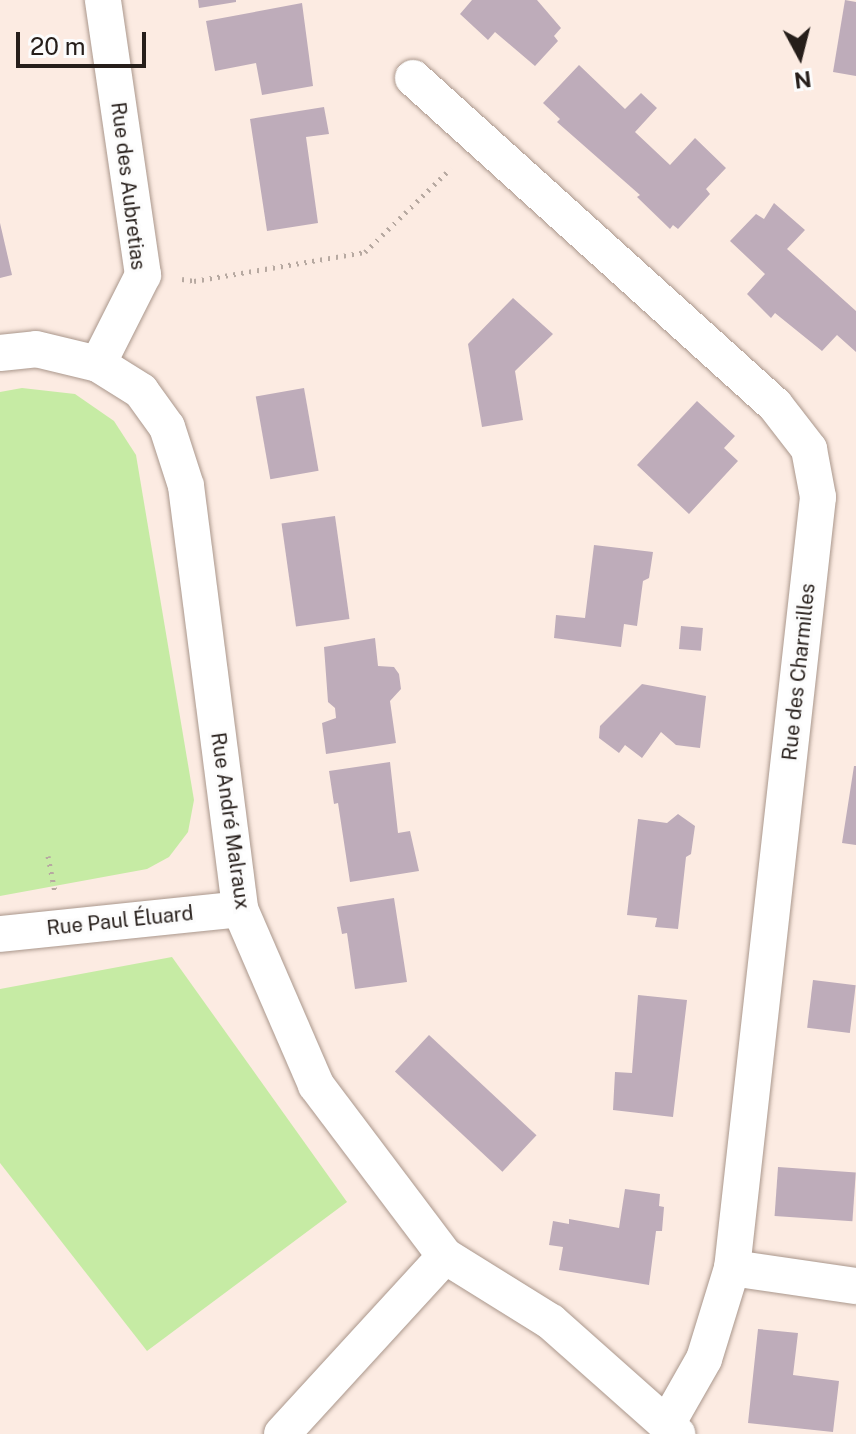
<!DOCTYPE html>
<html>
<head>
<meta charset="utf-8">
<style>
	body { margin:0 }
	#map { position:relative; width:856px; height:1434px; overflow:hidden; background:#fcebe2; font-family:"Public Sans",sans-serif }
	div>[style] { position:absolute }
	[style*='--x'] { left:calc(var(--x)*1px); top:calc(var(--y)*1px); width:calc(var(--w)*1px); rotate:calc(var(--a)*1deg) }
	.green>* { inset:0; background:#c6eba4 }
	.building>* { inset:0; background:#beacba; transform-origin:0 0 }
	.path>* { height:5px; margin-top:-2.5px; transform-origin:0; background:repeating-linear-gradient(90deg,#b7a9a1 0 2px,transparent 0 8px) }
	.roads { filter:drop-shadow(0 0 2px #aa978c) drop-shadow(0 0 2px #aa978c) }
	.minor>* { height:36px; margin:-18px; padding:0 18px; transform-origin:18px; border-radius:18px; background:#fff }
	span { translate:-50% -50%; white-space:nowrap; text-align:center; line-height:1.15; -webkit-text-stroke:6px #fcfcfc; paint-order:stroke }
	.street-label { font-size:20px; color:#261e1a }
	.north { position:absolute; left:760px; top:16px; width:80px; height:80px; -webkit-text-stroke:6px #fcfcfc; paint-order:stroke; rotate:173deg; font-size:22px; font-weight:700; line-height:32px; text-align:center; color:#261e1a }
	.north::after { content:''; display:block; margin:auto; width:28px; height:36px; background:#261e1a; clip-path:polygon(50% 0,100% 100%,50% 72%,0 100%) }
	.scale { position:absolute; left:16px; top:32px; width:130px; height:36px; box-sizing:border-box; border:4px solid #261e1a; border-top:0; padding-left:10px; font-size:24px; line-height:28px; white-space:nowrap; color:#261e1a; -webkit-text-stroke:6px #fcfcfc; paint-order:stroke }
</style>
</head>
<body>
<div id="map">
	<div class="green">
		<div style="clip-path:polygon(22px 388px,75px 394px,114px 421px,136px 455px,194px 800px,188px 832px,169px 857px,147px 869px,0 896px,0 392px)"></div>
		<div style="clip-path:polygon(172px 957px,347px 1202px,147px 1351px,0 1163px,0 989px)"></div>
	</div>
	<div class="building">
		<div style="clip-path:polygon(198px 0,236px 0,236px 2px,199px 8px)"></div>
		<div style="clip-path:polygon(472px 0,537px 0,561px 28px,554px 36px,558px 41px,535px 66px,495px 32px,488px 40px,460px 14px)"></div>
		<div style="clip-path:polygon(845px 0,856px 2px,856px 76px,833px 72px)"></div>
		<div style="clip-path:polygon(302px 3px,313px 86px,262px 95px,256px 63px,215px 71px,206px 21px)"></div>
		<div style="clip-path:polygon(579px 65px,625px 109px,641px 93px,657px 108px,635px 132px,670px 165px,695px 138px,726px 168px,706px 189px,710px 194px,678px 229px,673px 225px,670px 229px,637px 197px,640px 195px,557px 122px,560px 119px,543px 103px)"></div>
		<div style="clip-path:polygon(324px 107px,329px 134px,306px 137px,318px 223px,267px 231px,250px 119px)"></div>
		<div style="clip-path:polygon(774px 203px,805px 230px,787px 249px,856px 311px,856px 352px,837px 335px,822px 351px,775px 313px,771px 318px,747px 294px,765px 274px,730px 241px,756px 214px,764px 219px)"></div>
		<div style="clip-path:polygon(0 223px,12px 275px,0 278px)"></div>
		<div style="clip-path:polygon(513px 298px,553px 334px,515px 371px,523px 420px,482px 427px,468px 344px)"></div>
		<div style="left:304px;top:388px;width:84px;height:49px;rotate:80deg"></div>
		<div style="clip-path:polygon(697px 401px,735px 436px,724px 448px,738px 461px,689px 514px,637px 465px)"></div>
		<div style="left:335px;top:516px;width:104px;height:54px;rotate:82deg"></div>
		<div style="clip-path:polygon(594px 545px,653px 552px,649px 578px,643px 581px,637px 626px,624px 624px,621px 647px,554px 638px,556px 615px,585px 618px)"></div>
		<div style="left:681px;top:626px;width:22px;height:23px;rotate:5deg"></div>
		<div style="clip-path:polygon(375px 638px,378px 666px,394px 667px,399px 674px,401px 689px,390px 701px,396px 743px,326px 754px,322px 723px,336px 718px,335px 708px,328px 702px,324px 647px)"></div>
		<div style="clip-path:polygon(642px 684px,706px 696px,700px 748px,676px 745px,661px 732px,642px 758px,625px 745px,619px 753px,599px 738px,600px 726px)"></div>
		<div style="clip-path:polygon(390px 762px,398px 833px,410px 831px,419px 871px,350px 882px,338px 803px,334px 804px,329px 771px)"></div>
		<div style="clip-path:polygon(854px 766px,856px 766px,856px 845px,842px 843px)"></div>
		<div style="clip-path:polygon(678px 814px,695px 826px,691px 854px,686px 857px,678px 929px,655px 927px,657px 918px,627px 915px,638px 819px,667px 823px)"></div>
		<div style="clip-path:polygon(394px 898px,407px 982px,355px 989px,347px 933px,342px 934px,337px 907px)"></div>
		<div style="left:813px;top:980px;width:43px;height:48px;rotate:7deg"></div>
		<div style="clip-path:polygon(638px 995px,687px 1000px,673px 1117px,613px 1110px,615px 1072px,632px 1073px)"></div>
		<div style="left:429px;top:1035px;width:147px;height:50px;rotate:43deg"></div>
		<div style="left:778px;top:1167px;width:78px;height:49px;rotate:4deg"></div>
		<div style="clip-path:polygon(625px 1189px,660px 1194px,659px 1206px,664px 1207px,662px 1231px,656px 1231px,649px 1285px,559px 1270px,563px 1247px,549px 1245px,553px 1221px,569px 1224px,569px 1219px,619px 1228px)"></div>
		<div style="clip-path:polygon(758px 1329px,798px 1333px,793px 1375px,839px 1381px,833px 1432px,748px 1423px)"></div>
	</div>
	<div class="path">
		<div style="--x:182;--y:279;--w:12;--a:9"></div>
		<div style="--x:194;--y:281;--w:173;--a:-9.6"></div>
		<div style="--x:365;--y:252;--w:120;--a:-44.3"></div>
		<div style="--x:48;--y:856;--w:36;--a:79"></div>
	</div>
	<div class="roads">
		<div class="minor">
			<div style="--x:413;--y:78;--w:488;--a:42.1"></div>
			<div style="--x:775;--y:405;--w:56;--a:52.3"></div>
			<div style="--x:809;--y:449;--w:49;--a:79.4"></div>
			<div style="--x:818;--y:497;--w:776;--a:96.36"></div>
			<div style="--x:732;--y:1268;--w:95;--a:107.1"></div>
			<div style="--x:704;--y:1359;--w:75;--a:119.6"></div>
			<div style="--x:0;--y:353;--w:36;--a:-6"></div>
			<div style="--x:36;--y:349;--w:64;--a:13.6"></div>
			<div style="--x:98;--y:364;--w:51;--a:32.1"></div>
			<div style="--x:141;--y:391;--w:44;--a:54.2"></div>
			<div style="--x:167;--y:427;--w:62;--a:72.1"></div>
			<div style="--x:186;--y:486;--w:426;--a:82.7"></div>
			<div style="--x:240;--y:909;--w:192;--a:66.6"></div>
			<div style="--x:316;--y:1085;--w:214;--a:53"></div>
			<div style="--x:445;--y:1256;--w:125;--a:31.9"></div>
			<div style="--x:551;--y:1322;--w:169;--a:41.6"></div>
			<div style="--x:98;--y:364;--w:100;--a:-63.2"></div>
			<div style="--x:143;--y:275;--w:278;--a:-98.3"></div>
			<div style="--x:0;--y:934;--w:241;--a:-5.9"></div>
			<div style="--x:732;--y:1268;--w:125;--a:8.3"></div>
			<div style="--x:282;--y:1434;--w:241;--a:-47.5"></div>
		</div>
	</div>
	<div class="street-label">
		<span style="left:128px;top:186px;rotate:83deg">Rue des Aubretias</span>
		<span style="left:799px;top:672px;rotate:-84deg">Rue des Charmilles</span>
		<span style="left:230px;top:821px;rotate:82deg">Rue André Malraux</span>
		<span style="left:120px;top:921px;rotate:-6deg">Rue Paul Éluard</span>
	</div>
	<div class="north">N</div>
	<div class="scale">20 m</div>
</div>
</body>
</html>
